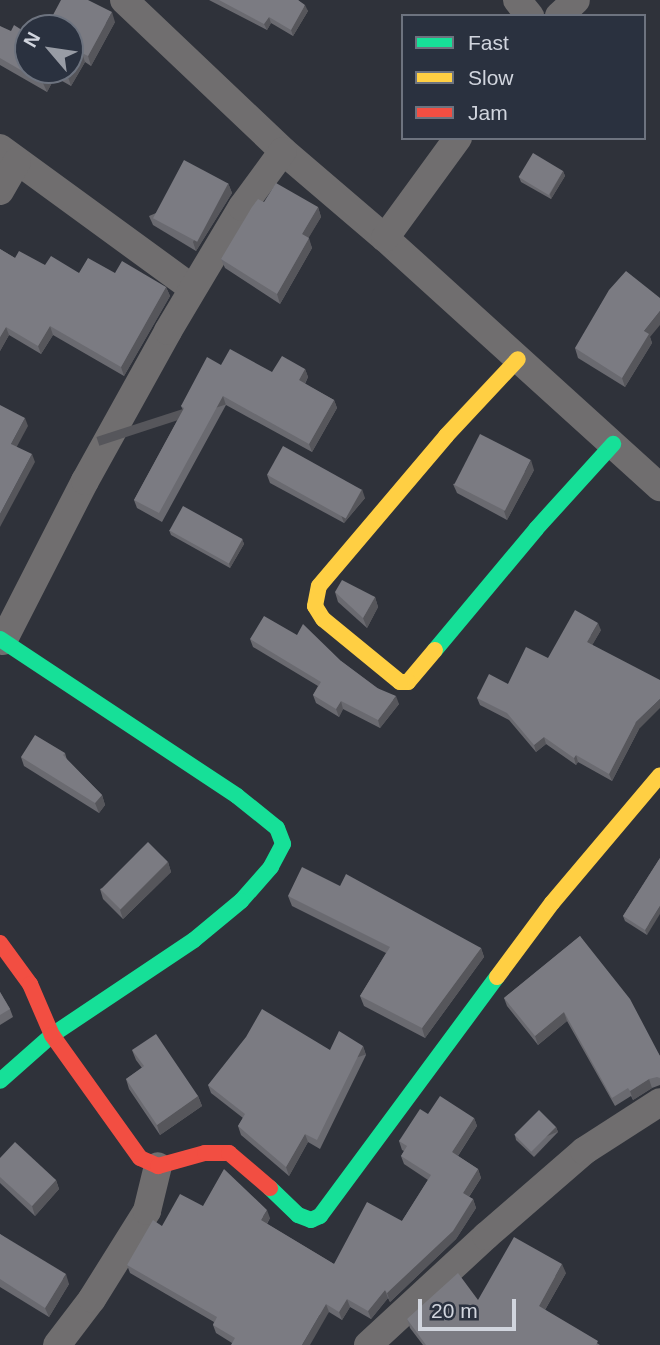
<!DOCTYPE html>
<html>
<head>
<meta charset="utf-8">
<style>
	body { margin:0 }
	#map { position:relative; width:660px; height:1345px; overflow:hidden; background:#2f323a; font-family:Arial,sans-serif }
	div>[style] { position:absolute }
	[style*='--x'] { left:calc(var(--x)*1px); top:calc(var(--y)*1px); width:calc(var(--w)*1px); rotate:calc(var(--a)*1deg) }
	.street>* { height:28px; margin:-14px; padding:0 14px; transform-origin:14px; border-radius:14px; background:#706e6f }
	.fast>* { height:16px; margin:-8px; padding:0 8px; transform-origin:8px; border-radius:8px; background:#16e098 }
	.slow>* { height:16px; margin:-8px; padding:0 8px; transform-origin:8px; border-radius:8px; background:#ffcf43 }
	.jam>* { height:16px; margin:-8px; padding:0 8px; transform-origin:8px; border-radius:8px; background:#f24e42 }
	.wall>* { inset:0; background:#6a6a70 }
	.shaded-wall>* { inset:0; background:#56565b; transform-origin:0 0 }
	.building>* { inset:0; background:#7b7b82; transform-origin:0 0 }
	span { translate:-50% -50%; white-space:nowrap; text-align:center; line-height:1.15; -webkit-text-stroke:7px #2a313f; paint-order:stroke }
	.legend { position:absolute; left:401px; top:14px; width:245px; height:126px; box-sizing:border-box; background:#2a313f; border:2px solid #6d737f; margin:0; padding:9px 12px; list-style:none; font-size:21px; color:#d1d5de }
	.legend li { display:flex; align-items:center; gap:14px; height:35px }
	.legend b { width:35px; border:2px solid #6d737f }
	.north { position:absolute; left:14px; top:14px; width:70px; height:70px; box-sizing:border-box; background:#2a313f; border:2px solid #6d737f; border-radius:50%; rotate:299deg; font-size:19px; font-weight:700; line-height:28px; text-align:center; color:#d1d5de }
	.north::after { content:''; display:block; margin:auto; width:24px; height:32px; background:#989ca5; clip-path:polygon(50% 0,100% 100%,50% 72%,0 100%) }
	.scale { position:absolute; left:418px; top:1299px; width:98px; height:32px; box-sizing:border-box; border:4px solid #d1d5de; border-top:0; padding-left:9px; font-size:21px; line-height:24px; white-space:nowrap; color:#d1d5de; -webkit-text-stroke:5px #2a313f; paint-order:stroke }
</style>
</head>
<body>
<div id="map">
	<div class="street">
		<div style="--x:124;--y:0;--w:219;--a:43.5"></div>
		<div style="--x:283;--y:151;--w:134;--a:40.5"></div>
		<div style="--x:385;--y:238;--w:371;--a:42.2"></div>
		<div style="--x:517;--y:0;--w:21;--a:51"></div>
		<div style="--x:559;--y:16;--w:23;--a:-43"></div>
		<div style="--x:0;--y:148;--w:238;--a:36.1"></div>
		<div style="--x:0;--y:191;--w:34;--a:-60"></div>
		<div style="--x:385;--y:238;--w:124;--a:-53.9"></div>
		<div style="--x:3;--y:641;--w:180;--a:-62.9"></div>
		<div style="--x:85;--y:481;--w:171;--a:-61"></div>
		<div style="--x:168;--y:331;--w:144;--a:-59.2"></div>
		<div style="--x:242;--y:207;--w:69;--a:-53.8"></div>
		<div style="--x:57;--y:1345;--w:58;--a:-52.7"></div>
		<div style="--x:92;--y:1299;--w:104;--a:-58"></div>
		<div style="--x:147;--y:1211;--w:46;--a:-76.3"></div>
		<div style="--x:368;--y:1345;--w:161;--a:-42.7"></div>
		<div style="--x:486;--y:1236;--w:130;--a:-40.9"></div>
		<div style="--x:584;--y:1151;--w:90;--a:-32.8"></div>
	</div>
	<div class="fast">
		<div style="--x:0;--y:639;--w:284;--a:33.5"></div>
		<div style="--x:237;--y:796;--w:51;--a:38.7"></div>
		<div style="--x:277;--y:828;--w:17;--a:69"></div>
		<div style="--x:283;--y:844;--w:26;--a:118"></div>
		<div style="--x:271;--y:867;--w:45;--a:131.4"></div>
		<div style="--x:241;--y:901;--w:61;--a:140.3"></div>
		<div style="--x:194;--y:940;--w:171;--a:146.2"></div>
		<div style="--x:52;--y:1035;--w:69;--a:138.5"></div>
		<div style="--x:435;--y:650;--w:158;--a:-50.1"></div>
		<div style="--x:536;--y:529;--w:115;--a:-47.8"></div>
		<div style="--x:270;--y:1188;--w:39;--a:44"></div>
		<div style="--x:298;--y:1215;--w:14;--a:21"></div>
		<div style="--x:311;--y:1220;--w:10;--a:-24"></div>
		<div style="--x:320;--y:1216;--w:297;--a:-53.5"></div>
	</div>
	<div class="slow">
		<div style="--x:435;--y:650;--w:42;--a:130.2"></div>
		<div style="--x:408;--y:682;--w:8;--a:180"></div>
		<div style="--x:400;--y:682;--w:99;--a:-140.7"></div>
		<div style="--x:323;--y:619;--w:15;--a:-122"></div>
		<div style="--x:315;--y:606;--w:20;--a:-79"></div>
		<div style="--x:319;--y:586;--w:197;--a:-49.7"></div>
		<div style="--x:446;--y:436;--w:105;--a:-46.9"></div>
		<div style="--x:497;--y:977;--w:92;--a:-53.4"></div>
		<div style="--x:552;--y:903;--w:167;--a:-49.8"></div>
	</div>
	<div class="jam">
		<div style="--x:0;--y:943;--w:51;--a:53.8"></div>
		<div style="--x:30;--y:984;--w:56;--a:66.7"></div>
		<div style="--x:52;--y:1035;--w:151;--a:54.4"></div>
		<div style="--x:140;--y:1158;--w:20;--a:24"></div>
		<div style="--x:158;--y:1166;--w:49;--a:-15.5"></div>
		<div style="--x:205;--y:1153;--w:24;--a:0"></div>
		<div style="--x:229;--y:1153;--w:54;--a:40.5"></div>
	</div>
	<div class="wall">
		<div style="clip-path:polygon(209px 0,298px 0,308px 11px,293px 36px,271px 23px,267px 30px)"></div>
		<div style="clip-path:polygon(115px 22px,91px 66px,85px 62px,71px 86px,55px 77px,47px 92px,0 65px,0 26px,28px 70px,70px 70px,70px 28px)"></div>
		<div style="clip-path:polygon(563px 171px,565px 176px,551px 199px,521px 182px,519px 177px)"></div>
		<div style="clip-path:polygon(228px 183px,232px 193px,196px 251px,153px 225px,149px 216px)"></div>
		<div style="clip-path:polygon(264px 202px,318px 207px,321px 217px,308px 238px,312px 248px,280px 304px,225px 268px,221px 259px)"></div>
		<div style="clip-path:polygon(0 249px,15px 258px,79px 273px,115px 273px,166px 287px,170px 296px,124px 376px,53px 335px,41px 354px,9px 335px,0 351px)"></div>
		<div style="clip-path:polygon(650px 337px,652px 343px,625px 387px,578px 358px,575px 348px)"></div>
		<div style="clip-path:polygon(221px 365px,272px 372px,305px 369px,308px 377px,305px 384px,334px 400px,337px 408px,312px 452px,226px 405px,162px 522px,137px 508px,134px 500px,183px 410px,181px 406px)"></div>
		<div style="clip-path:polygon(534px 470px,507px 520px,457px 493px,453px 484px)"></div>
		<div style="clip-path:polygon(267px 475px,365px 498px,344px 523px,270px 483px)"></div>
		<div style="clip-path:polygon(169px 530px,242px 539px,244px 544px,230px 568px,171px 535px)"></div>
		<div style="clip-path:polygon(335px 592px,375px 597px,378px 607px,367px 628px,338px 602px)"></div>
		<div style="clip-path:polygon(601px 630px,592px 645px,639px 729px,612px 781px,578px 762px,576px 765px,546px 744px,536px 752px,509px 720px,480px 705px,477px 698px,508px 684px,548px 658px)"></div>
		<div style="clip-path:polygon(250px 639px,341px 661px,399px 704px,380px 728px,343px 709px,339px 717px,316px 703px,313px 695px,318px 686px,253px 647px)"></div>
		<div style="clip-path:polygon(65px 753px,67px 760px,102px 795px,105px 805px,99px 813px,24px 766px,21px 757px)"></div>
		<div style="clip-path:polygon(660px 858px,647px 935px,625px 921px,623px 916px)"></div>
		<div style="clip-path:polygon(168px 862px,171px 872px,123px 919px,103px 899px,100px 889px)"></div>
		<div style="clip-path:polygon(288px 896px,481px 948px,484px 957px,425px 1038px,364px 1006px,360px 996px,386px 953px,292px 906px)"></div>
		<div style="clip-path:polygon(580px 936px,660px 1056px,660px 1085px,652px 1088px,633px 1100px,631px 1096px,615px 1106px,567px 1021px,538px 1045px,507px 1006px,504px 998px)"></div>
		<div style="clip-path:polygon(0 992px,10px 1009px,13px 1017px,0 1025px)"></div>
		<div style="clip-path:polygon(363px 1046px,366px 1055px,320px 1149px,308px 1142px,289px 1176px,241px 1135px,238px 1126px,243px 1118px,211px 1093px,208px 1085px,330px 1050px)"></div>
		<div style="clip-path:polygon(132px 1050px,198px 1096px,202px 1106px,160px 1135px,129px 1089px,126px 1079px,142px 1068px,136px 1060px)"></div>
		<div style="clip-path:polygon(428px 1114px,474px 1118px,477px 1126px,458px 1156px,478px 1169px,481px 1178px,469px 1197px,473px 1199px,476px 1208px,456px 1239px,390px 1302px,388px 1298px,371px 1319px,350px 1307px,342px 1320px,329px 1312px,232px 1343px,216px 1333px,213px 1325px,214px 1322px,130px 1273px,127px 1265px,162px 1226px,203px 1206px,270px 1218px,267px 1224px,334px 1264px,402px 1221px,428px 1180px,404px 1164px,401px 1156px,404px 1151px,402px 1150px,399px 1141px)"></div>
		<div style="clip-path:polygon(556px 1127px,558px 1132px,534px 1157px,516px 1140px,515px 1135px)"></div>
		<div style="clip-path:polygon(0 1158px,56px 1180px,59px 1189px,35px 1216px,0 1183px)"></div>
		<div style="clip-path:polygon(0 1234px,69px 1284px,49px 1317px,0 1287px)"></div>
		<div style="clip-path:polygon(566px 1273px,545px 1310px,600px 1345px,423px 1345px,410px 1328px,407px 1319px,478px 1300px)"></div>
	</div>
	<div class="shaded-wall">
		<div style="clip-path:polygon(305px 5px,308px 11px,293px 36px,291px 30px)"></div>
		<div style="clip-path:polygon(112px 12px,115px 22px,91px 66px,88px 56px)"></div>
		<div style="clip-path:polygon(269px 17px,271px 23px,267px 30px,264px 24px)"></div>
		<div style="clip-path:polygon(82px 53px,85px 62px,71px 86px,68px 77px)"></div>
		<div style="clip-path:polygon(51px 70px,53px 70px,55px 77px,47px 92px,43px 83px)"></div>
		<div style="clip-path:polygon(563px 171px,565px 176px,551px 199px,550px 194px)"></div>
		<div style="clip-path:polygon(228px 183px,232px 193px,196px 251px,193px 242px)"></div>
		<div style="clip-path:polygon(318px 207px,321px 217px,305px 244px,302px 234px)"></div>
		<div style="clip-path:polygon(309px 238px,312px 248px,280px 304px,277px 294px)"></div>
		<div style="clip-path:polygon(166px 287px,170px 296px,124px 376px,121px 367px)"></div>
		<div style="clip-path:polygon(660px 311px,660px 325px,650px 337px,652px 343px,625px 387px,622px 378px,644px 331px)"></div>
		<div style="clip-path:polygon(50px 326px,53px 335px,41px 354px,38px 346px)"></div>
		<div style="clip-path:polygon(6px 327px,9px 335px,0 351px,0 337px)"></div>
		<div style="clip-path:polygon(305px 369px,308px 377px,302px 389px,299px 380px)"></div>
		<div style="left:223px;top:396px;width:9px;height:133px;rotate:72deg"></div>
		<div style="clip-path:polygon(334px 400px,337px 408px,312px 452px,309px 444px)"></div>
		<div style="clip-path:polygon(25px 418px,28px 426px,14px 452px,11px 444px)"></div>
		<div style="clip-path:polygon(32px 454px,35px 462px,0 527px,0 514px)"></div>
		<div style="clip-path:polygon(531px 460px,534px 470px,507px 520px,504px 511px)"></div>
		<div style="clip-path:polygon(362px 489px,365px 498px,344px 523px,341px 515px)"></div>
		<div style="clip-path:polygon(242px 539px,244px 544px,230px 568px,229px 563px)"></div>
		<div style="clip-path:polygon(375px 597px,378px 607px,367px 628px,363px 618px)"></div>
		<div style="clip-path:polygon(598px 623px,601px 630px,590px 649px,587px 642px)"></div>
		<div style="clip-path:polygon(396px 696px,399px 704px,380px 728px,378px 720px)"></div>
		<div style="clip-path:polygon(660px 699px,660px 708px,639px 729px,612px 781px,609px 774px,636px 722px)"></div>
		<div style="clip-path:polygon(341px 701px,343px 709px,339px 717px,336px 709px)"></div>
		<div style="clip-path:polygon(544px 737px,546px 744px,536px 752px,534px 745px)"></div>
		<div style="clip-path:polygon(576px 755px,578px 762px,576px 765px,574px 758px)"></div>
		<div style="clip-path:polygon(102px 795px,105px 805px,99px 813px,95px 803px)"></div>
		<div style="clip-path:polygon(168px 862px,171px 872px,123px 919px,120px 910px)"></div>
		<div style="clip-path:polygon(660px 906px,660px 914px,647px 935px,645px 930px)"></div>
		<div style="clip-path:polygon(481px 948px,484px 957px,425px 1038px,422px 1028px)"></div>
		<div style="clip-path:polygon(564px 1012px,567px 1021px,538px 1045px,535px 1036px)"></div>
		<div style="left:363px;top:1046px;width:9px;height:105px;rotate:72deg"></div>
		<div style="clip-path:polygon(649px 1079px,652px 1088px,633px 1100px,630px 1091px)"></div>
		<div style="clip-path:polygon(198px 1096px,202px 1106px,160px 1135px,157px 1125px)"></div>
		<div style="clip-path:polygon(474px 1118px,477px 1126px,455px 1160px,452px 1152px)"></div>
		<div style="left:556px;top:1127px;width:5px;height:35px;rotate:68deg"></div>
		<div style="clip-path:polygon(305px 1134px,308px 1142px,289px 1176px,286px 1167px)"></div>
		<div style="clip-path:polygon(478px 1169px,481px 1178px,466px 1201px,463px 1193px)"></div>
		<div style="clip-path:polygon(56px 1180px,59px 1189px,35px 1216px,32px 1206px)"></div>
		<div style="clip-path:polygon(473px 1199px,476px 1208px,456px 1239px,390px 1302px,387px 1293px)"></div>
		<div style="clip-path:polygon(267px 1210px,270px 1218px,264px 1228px,261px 1220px)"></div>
		<div style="clip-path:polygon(562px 1264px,566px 1273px,542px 1315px,539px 1306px)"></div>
		<div style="clip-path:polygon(66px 1274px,69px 1284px,49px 1317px,45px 1308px)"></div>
		<div style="clip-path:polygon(385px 1290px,388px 1298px,371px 1319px,368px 1311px)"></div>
		<div style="clip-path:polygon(347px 1299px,350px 1307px,342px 1320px,339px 1312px)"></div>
		<div style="clip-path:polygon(326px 1304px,329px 1312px,310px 1345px,302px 1345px)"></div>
	</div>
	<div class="building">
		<div style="clip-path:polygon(61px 0,88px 0,112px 12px,88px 56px,82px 53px,68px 77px,56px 70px,70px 70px,70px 28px,46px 28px)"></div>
		<div style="clip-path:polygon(219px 0,298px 0,305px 5px,291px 30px,269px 17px,264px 24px)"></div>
		<div style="clip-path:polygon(14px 25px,28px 34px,28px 70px,51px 70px,43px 83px,0 58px,0 26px,11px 31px)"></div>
		<div style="left:533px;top:153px;width:35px;height:28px;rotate:31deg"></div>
		<div style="left:184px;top:160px;width:50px;height:66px;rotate:28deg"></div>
		<div style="clip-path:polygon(276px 183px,318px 207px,302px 234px,309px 238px,277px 294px,221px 259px,252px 207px,258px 199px,264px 202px)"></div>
		<div style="clip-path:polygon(0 249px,15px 258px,19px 251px,45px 265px,51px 256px,79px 273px,88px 258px,115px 273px,122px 261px,166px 287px,121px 367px,50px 326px,38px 346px,6px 327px,0 337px)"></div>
		<div style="clip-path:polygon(626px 271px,660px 298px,660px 311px,644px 331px,649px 334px,622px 378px,575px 348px,609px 290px)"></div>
		<div style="clip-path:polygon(230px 349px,272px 372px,282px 356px,305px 369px,299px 380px,334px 400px,309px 444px,223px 396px,159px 513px,134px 500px,184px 408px,181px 406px,207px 357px,221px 365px)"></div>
		<div style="clip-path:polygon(0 405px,25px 418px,11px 444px,32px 454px,0 514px)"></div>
		<div style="left:480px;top:434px;width:57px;height:57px;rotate:27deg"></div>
		<div style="left:283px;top:446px;width:90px;height:33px;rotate:29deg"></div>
		<div style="left:183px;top:506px;width:68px;height:28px;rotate:29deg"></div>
		<div style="clip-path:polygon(342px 580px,375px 597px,363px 618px,335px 592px)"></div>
		<div style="clip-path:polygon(575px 610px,598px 623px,587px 642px,660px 680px,660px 699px,636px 722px,609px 774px,576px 755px,574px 758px,544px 737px,534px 745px,507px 713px,477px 698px,489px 674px,508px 684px,526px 647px,548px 658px)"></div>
		<div style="clip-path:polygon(264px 616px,297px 635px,303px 624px,341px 661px,377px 688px,396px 696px,378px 720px,341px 701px,336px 709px,313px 695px,321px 682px,250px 639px)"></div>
		<div style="clip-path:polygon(35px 735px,65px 753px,63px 755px,102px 795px,95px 803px,21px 757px)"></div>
		<div style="left:148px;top:842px;width:28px;height:67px;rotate:45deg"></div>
		<div style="clip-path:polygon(660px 858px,660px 906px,645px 930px,623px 916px)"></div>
		<div style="clip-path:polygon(302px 867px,340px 886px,346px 874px,481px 948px,422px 1028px,360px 996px,390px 947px,288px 896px)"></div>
		<div style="clip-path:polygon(580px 936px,630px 999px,660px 1056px,660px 1078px,657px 1077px,649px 1079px,630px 1091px,628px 1088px,612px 1098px,564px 1012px,535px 1036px,504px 998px)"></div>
		<div style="clip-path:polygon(0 992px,10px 1009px,0 1015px)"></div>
		<div style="clip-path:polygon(262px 1009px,330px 1050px,339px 1031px,363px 1046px,317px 1140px,305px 1134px,286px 1167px,238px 1126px,245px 1114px,208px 1085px,246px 1037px)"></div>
		<div style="clip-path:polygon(156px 1034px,198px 1096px,157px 1125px,126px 1079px,144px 1066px,132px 1050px)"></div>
		<div style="clip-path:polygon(440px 1096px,474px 1118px,452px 1152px,478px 1169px,463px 1193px,473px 1199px,453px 1231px,387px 1293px,385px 1290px,368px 1311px,347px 1299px,339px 1312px,326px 1304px,302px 1345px,231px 1345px,235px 1338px,213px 1325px,217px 1317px,127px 1265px,153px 1220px,162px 1226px,180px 1194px,203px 1206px,224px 1169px,267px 1210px,261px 1220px,334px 1264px,367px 1202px,402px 1221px,431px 1175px,401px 1156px,407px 1146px,399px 1141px,420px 1109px,428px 1114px)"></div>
		<div style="left:539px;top:1110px;width:24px;height:35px;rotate:45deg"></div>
		<div style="clip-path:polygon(15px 1142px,56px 1180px,32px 1206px,0 1177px,0 1158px)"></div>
		<div style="clip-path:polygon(0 1234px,66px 1274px,45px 1308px,0 1279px)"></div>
		<div style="clip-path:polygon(514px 1237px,562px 1264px,539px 1306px,598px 1341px,596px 1345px,426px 1345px,407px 1319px,458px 1273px,478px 1300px)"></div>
	</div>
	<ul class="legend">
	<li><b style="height:9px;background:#16e098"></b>Fast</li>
	<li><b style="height:9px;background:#ffcf43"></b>Slow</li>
	<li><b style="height:9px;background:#f24e42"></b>Jam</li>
	</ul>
	<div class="north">N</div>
	<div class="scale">20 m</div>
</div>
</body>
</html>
